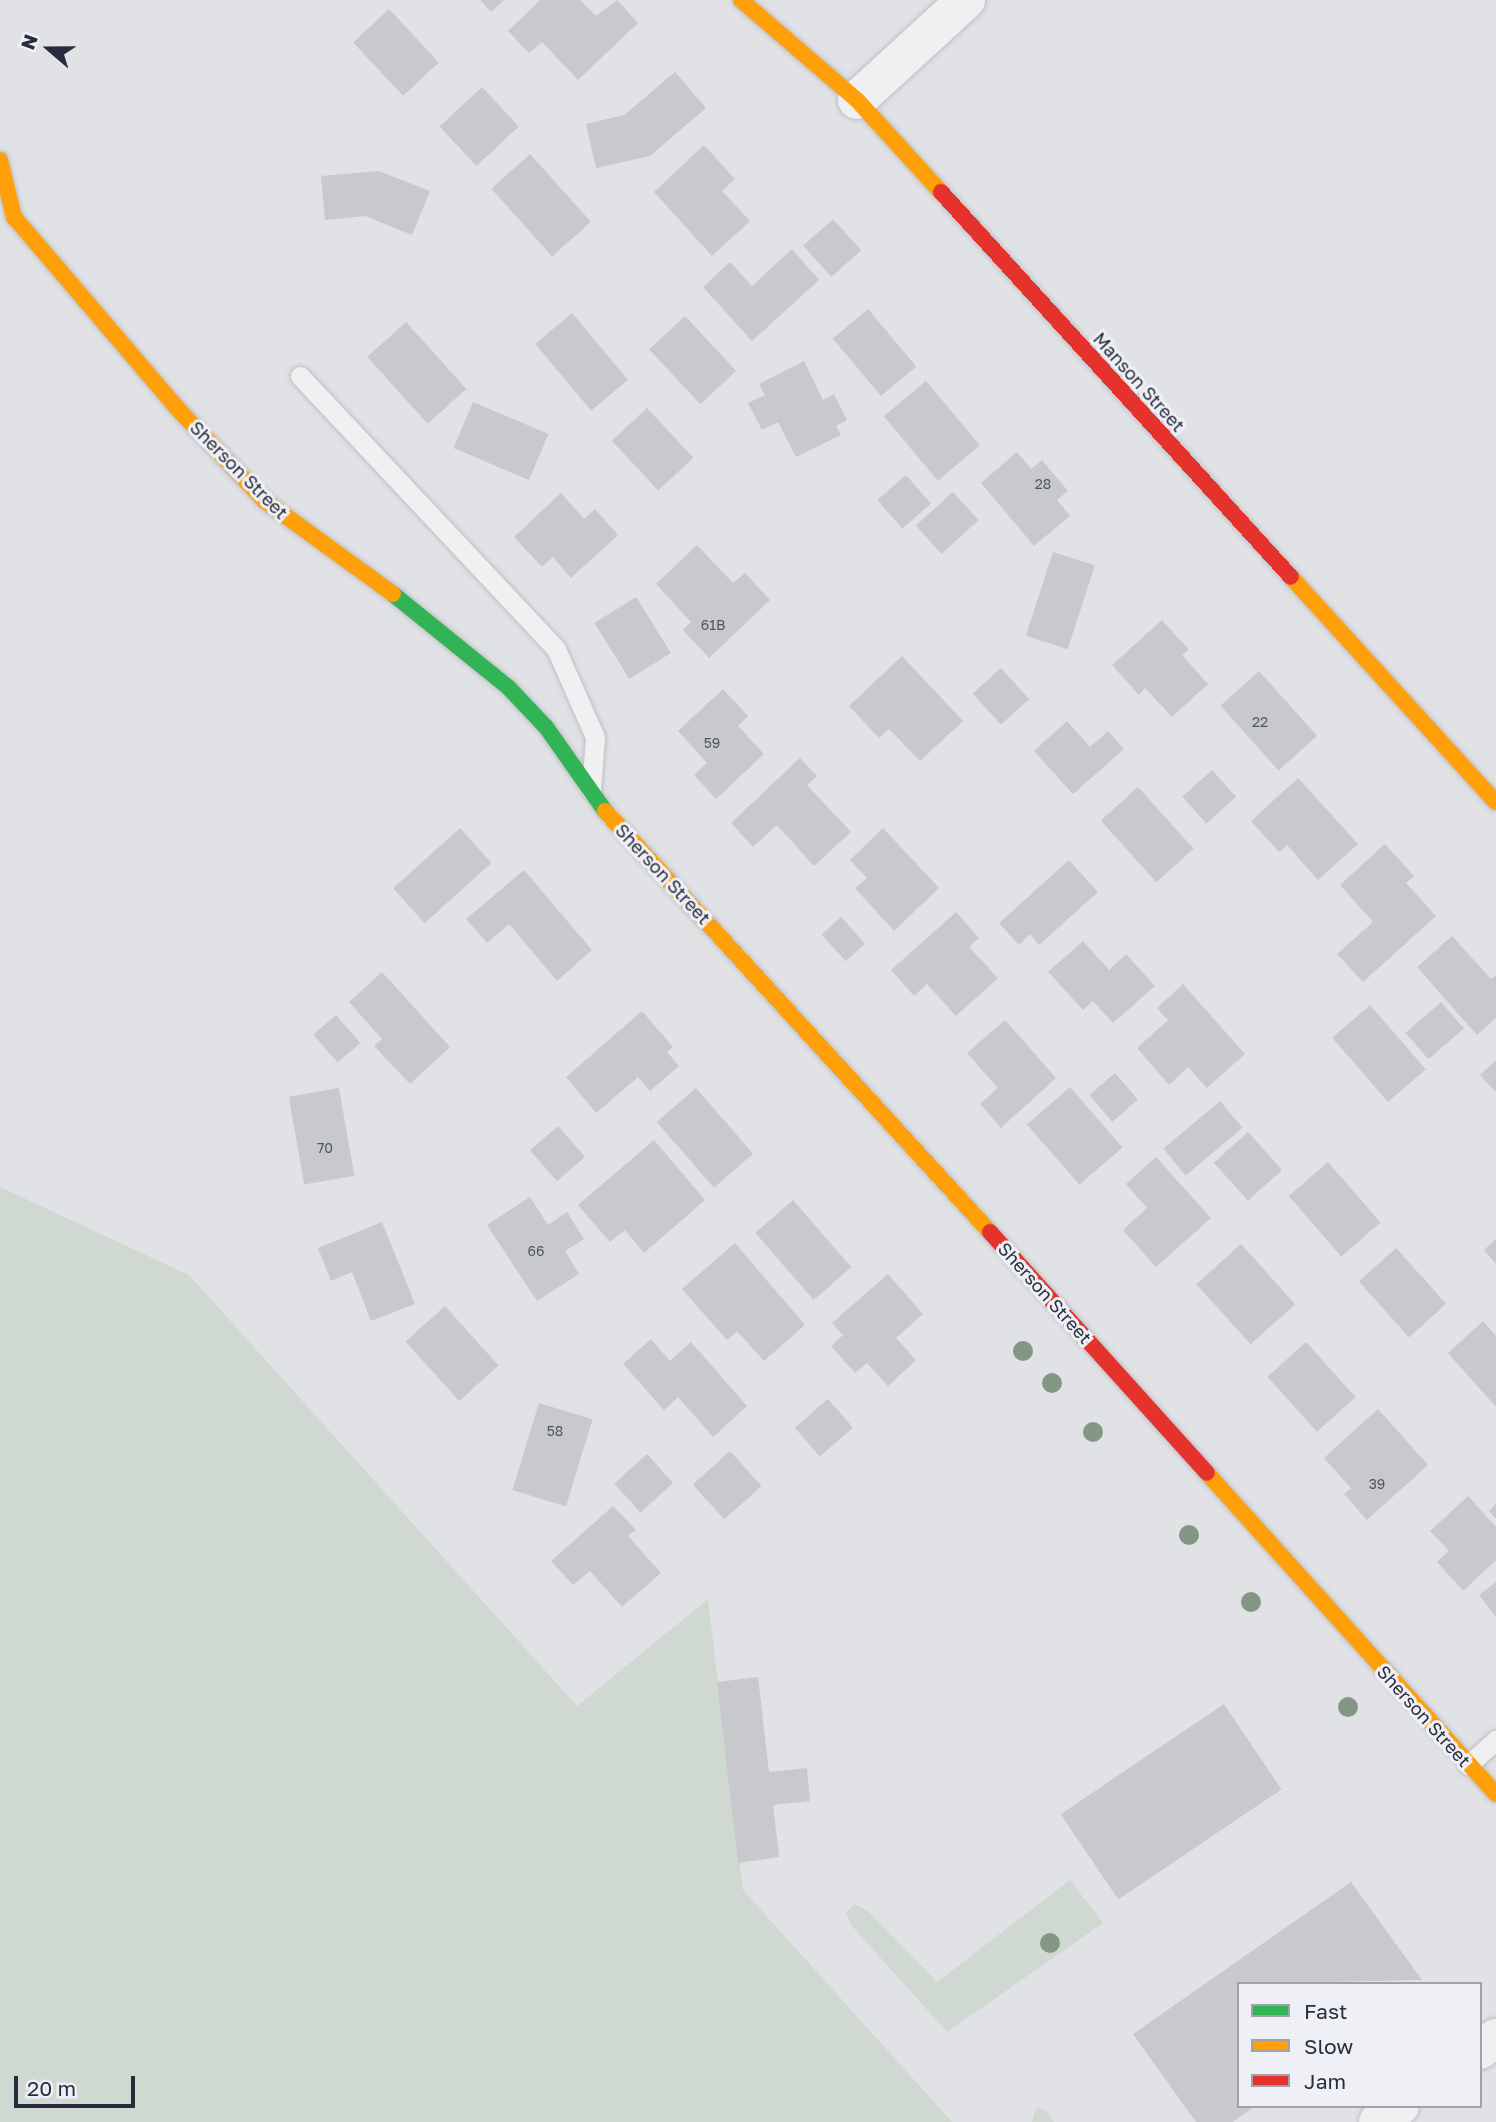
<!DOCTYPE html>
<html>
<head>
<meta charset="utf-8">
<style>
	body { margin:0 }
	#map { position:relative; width:1496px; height:2122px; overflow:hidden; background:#e1e2e5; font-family:"Golos Text",sans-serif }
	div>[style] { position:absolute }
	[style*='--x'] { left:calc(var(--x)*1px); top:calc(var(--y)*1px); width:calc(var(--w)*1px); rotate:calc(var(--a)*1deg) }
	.green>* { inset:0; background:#d0d9d1 }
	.building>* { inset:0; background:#c7c9cc; transform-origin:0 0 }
	.roads { filter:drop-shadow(0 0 2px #bfc0c3) drop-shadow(0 0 2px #bfc0c3) }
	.lane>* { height:19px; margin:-9.5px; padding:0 9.5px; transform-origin:9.5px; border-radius:9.5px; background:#f0f0f2 }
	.street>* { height:38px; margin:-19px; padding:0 19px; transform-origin:19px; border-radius:19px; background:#f0f0f2 }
	.fast>* { height:16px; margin:-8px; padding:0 8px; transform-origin:8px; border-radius:8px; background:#30b455 }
	.slow>* { height:16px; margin:-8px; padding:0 8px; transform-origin:8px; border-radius:8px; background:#ff9f0a }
	.jam>* { height:16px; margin:-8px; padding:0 8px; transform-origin:8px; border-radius:8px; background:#e5322d }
	.trees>* { width:20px; height:20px; margin:-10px; border-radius:50%; background:#849785 }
	span { translate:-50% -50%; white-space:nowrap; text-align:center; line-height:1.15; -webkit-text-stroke:6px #eef0f5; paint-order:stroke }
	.number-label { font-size:14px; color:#525663 }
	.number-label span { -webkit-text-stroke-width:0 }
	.street-label { font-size:18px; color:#282d3e }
	.legend { position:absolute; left:1237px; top:1982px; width:245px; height:126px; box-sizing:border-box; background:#eef0f5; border:2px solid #9fa2ac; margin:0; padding:9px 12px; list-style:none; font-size:21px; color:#282d3e }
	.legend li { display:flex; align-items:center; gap:14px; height:35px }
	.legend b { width:35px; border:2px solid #9fa2ac }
	.north { position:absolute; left:14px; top:14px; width:70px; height:70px; -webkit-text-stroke:5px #eef0f5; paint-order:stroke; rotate:290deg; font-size:19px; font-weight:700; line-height:28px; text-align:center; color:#282d3e }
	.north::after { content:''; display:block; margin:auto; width:24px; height:32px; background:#282d3e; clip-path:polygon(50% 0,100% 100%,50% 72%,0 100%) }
	.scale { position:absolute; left:14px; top:2076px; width:121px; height:32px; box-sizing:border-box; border:4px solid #282d3e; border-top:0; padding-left:9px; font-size:21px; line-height:24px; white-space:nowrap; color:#282d3e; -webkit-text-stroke:5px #eef0f5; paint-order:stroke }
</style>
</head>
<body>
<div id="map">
	<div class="green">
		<div style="clip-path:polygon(0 1187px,189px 1275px,577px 1706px,708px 1599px,743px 1890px,952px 2122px,0 2122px)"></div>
		<div style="clip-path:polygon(1070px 1880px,1103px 1923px,947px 2032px,851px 1925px,846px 1913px,854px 1904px,867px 1910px,937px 1982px)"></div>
		<div style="clip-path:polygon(1036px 2108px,1044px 2109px,1054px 2122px,1032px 2122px)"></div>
	</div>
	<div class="building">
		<div style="clip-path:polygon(480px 0,504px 0,491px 12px)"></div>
		<div style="clip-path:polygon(540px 0,580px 0,596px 16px,617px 0,638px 23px,578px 80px,542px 42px,529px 53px,508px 31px)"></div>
		<div style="left:389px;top:9px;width:73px;height:49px;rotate:47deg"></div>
		<div style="clip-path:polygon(675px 72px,706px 108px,650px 156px,596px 168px,586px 124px,624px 115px)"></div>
		<div style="left:482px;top:87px;width:54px;height:58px;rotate:47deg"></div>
		<div style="clip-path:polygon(704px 145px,735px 179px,722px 191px,750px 221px,712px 256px,654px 192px)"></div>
		<div style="left:530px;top:154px;width:91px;height:52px;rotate:48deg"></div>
		<div style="clip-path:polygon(379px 171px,430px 191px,412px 235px,365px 216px,325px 220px,321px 176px)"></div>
		<div style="left:833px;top:219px;width:42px;height:40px;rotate:48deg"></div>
		<div style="clip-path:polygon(792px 249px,819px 280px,752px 341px,703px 287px,730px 262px,752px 286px)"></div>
		<div style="left:868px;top:309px;width:75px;height:46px;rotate:50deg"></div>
		<div style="left:572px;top:313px;width:87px;height:48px;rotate:50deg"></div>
		<div style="left:685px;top:316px;width:75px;height:49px;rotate:47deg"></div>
		<div style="left:406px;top:322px;width:90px;height:52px;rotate:48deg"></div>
		<div style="clip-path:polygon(804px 361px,823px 400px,834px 394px,847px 420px,836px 426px,841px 435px,796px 457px,778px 422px,762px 430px,748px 403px,765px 395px,759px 384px)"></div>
		<div style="left:926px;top:381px;width:84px;height:55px;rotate:50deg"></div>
		<div style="left:473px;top:402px;width:82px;height:50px;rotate:23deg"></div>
		<div style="left:647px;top:408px;width:68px;height:48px;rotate:47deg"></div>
		<div style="clip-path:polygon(1017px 452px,1031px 469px,1042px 460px,1068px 491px,1057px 500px,1070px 516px,1034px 546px,981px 483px)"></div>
		<div style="left:906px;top:475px;width:38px;height:38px;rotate:49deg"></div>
		<div style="left:953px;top:492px;width:38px;height:50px;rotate:48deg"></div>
		<div style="clip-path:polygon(561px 493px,584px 519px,595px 509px,618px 535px,571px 578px,553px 557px,542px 567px,514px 537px)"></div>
		<div style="clip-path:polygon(697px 545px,733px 583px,745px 573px,770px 600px,709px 658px,683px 630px,691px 622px,656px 584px)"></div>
		<div style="left:1053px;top:552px;width:44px;height:88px;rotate:18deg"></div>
		<div style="left:636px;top:597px;width:66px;height:49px;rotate:58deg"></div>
		<div style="clip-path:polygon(1162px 620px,1189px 650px,1182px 655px,1208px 684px,1172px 717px,1145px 688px,1139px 695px,1112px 665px)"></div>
		<div style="clip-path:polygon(902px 656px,963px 721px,920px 761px,889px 729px,879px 738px,849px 706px)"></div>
		<div style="left:1001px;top:668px;width:42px;height:38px;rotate:48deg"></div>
		<div style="left:1259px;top:671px;width:87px;height:52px;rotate:48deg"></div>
		<div style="clip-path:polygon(723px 689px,748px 716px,738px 726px,764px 754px,716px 799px,694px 775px,707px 763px,678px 731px)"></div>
		<div style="clip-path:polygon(1067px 721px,1090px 747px,1108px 731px,1124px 749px,1073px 794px,1034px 751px)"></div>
		<div style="clip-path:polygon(800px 758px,817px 776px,807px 785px,851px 832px,814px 866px,777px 825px,753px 847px,731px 823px)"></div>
		<div style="left:1212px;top:770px;width:36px;height:40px;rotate:48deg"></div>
		<div style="clip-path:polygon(1298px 778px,1358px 844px,1318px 880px,1287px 845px,1279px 852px,1251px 821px)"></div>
		<div style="left:1138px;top:787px;width:83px;height:50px;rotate:48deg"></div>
		<div style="left:460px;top:828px;width:47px;height:90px;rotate:48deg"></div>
		<div style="clip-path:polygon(883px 828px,939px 888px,894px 931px,855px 888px,867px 878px,850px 860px)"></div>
		<div style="clip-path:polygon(1385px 844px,1414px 876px,1406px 883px,1436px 916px,1363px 982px,1337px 954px,1373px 922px,1340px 885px)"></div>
		<div style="clip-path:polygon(1069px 860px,1098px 892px,1039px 945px,1030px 934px,1019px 945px,999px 923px)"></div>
		<div style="clip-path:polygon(524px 870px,592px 950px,557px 981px,509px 924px,487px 943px,466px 919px)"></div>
		<div style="clip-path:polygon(956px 912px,979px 938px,969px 947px,998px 978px,956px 1016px,927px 984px,914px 996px,891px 970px)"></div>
		<div style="left:841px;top:917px;width:36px;height:26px;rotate:48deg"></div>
		<div style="clip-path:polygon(1452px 936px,1491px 979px,1496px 975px,1496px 1018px,1477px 1035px,1417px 967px)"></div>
		<div style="clip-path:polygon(1083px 941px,1109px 970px,1126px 954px,1155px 986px,1113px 1023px,1093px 1001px,1083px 1010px,1048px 972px)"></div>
		<div style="clip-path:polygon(382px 972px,450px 1047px,410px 1084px,374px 1046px,382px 1039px,349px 1002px)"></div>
		<div style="clip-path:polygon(1183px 984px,1245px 1054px,1207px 1088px,1188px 1067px,1169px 1085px,1137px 1048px,1168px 1020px,1157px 1008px)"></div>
		<div style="left:1441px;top:1002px;width:35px;height:47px;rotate:49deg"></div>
		<div style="left:1370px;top:1005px;width:85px;height:50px;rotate:49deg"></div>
		<div style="clip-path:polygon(642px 1011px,673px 1047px,667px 1052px,679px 1066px,650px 1091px,638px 1077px,596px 1113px,566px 1077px)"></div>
		<div style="left:336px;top:1015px;width:37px;height:30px;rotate:49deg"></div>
		<div style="clip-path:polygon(1005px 1020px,1056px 1078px,1001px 1128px,980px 1104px,998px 1088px,967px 1053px)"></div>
		<div style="clip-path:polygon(1496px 1060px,1496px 1092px,1480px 1075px)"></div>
		<div style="left:1115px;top:1073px;width:35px;height:34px;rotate:49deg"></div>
		<div style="left:1070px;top:1087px;width:80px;height:57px;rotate:49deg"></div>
		<div style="left:339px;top:1088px;width:89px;height:51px;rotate:80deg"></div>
		<div style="left:696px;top:1088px;width:87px;height:52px;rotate:49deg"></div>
		<div style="left:1220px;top:1101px;width:35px;height:74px;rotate:50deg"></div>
		<div style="left:558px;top:1126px;width:41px;height:37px;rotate:49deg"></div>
		<div style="left:1248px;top:1132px;width:51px;height:46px;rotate:48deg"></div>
		<div style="clip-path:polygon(654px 1140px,705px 1200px,644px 1253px,625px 1230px,610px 1242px,578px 1205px)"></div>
		<div style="clip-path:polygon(1156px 1157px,1211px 1218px,1156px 1267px,1123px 1230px,1147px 1208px,1126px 1184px)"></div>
		<div style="left:1328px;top:1162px;width:80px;height:52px;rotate:49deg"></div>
		<div style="clip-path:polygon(530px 1197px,548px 1225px,567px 1212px,584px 1239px,565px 1251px,579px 1274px,537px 1301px,487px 1225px)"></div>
		<div style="left:793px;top:1200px;width:89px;height:50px;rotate:49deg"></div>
		<div style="clip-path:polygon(382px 1222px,415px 1304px,371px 1321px,352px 1272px,331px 1281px,318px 1248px)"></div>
		<div style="clip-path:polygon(1496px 1239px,1496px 1264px,1484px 1250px)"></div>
		<div style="clip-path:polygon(735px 1243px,805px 1325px,764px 1361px,737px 1331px,727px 1340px,682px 1289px)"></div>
		<div style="left:1241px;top:1244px;width:81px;height:60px;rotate:48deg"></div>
		<div style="left:1396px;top:1248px;width:75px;height:50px;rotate:48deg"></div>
		<div style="clip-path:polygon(888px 1274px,923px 1314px,896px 1338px,916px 1360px,888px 1386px,867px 1363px,855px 1373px,831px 1346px,843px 1335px,832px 1323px)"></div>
		<div style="left:445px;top:1306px;width:80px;height:53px;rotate:48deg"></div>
		<div style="clip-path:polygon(1483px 1321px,1496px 1336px,1496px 1407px,1448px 1353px)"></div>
		<div style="clip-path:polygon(651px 1339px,670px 1361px,691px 1342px,747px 1406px,713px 1437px,678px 1397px,664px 1410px,623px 1364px)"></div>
		<div style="left:1306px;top:1342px;width:74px;height:52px;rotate:48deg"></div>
		<div style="left:828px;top:1399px;width:38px;height:44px;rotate:49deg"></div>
		<div style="left:539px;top:1403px;width:56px;height:91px;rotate:17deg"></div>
		<div style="clip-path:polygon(1378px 1409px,1428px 1465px,1367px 1520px,1344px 1494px,1351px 1488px,1324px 1458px)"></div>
		<div style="left:730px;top:1451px;width:47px;height:50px;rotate:48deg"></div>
		<div style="left:647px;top:1454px;width:39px;height:44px;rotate:48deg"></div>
		<div style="clip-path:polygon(1468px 1496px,1496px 1527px,1496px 1560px,1463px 1591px,1437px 1562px,1449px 1551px,1430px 1531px)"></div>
		<div style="clip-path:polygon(1496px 1504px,1496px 1519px,1489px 1511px)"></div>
		<div style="clip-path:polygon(613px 1506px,636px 1530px,628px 1536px,661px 1573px,622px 1607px,590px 1571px,573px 1585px,551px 1561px)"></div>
		<div style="clip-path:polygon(1496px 1582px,1496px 1617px,1479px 1595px)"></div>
		<div style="clip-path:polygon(758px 1677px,769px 1772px,807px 1768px,810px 1801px,773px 1805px,779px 1857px,738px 1863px,717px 1682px)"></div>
		<div style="left:1224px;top:1704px;width:103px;height:197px;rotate:56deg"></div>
		<div style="clip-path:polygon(1351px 1882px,1422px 1980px,1239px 1984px,1239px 2106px,1255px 2106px,1233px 2122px,1196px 2122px,1133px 2034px)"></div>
	</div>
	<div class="roads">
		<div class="lane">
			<div style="--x:300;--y:376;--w:374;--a:46.8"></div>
			<div style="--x:556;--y:649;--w:96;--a:66.1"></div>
			<div style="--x:595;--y:737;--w:53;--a:94.3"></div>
			<div style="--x:1468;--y:1765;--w:38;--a:-42"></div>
		</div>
		<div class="street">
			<div style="--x:857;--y:100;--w:148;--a:-42.5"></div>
			<div style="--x:1480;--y:2050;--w:20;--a:-37"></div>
			<div style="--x:1378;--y:2122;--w:27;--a:-36"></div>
		</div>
		<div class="fast">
			<div style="--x:393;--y:594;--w:148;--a:39"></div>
			<div style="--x:508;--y:687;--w:55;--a:46.5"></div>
			<div style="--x:546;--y:727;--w:103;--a:54.9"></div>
		</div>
		<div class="slow">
			<div style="--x:741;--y:0;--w:153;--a:40.8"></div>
			<div style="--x:857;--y:100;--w:125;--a:47.6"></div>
			<div style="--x:0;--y:160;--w:59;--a:76.2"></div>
			<div style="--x:14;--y:217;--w:251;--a:49.5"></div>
			<div style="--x:177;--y:408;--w:128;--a:46.6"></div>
			<div style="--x:265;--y:501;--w:158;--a:36"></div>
			<div style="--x:1291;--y:577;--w:304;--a:47.7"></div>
			<div style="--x:605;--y:811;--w:570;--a:47.56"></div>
			<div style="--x:1207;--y:1473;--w:432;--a:48"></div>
		</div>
		<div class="jam">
			<div style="--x:941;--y:192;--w:520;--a:47.73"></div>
			<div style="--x:990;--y:1232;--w:324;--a:48"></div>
		</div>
	</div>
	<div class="trees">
		<div style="left:1023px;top:1351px"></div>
		<div style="left:1052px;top:1383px"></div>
		<div style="left:1093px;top:1432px"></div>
		<div style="left:1189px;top:1535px"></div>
		<div style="left:1251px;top:1602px"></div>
		<div style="left:1348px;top:1707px"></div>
		<div style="left:1050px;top:1943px"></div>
	</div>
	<div class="number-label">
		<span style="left:1043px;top:484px">28</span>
		<span style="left:713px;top:625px">61B</span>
		<span style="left:1260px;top:722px">22</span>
		<span style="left:712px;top:743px">59</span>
		<span style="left:325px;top:1148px">70</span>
		<span style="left:536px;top:1251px">66</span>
		<span style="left:555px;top:1431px">58</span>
		<span style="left:1377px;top:1484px">39</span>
	</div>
	<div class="street-label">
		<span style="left:1139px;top:382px;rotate:48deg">Manson Street</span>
		<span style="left:239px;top:470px;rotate:45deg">Sherson Street</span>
		<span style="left:663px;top:874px;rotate:47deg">Sherson Street</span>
		<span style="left:1045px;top:1293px;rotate:48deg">Sherson Street</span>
		<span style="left:1424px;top:1716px;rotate:48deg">Sherson Street</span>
	</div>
	<ul class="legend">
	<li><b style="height:9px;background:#30b455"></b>Fast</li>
	<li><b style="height:9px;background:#ff9f0a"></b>Slow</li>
	<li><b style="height:9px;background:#e5322d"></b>Jam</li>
	</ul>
	<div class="north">N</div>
	<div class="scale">20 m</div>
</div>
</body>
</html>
